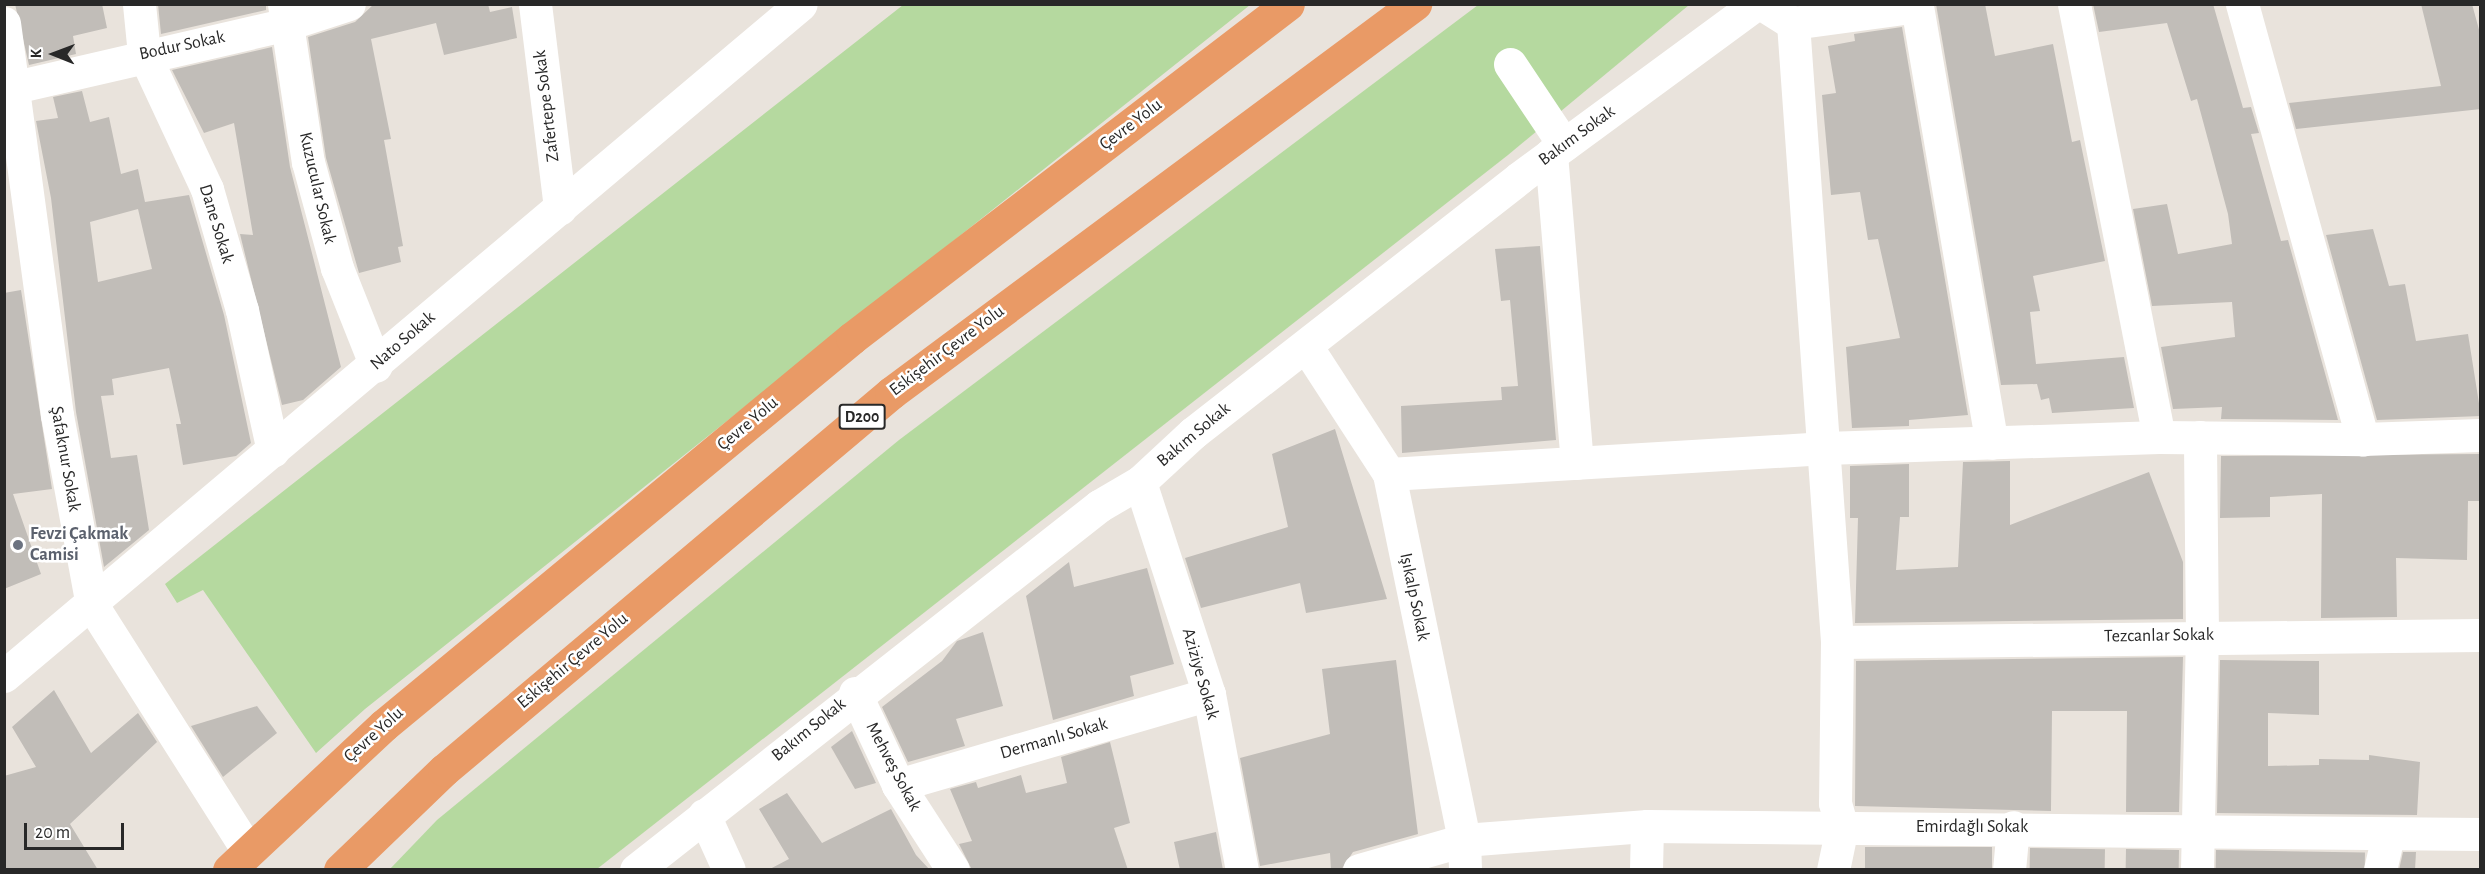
<!DOCTYPE html>
<html>
<head>
<meta charset="utf-8">
<style>
	body { margin:0 }
	#map { position:relative; width:2485px; height:874px; overflow:hidden; background:#e9e3dc; font-family:"Alegreya Sans",sans-serif }
	div>[style] { position:absolute }
	[style*='--x'] { left:calc(var(--x)*1px); top:calc(var(--y)*1px); width:calc(var(--w)*1px); rotate:calc(var(--a)*1deg) }
	.green>* { inset:0; background:#b5d99f }
	.building>* { inset:0; background:#c1bdb8; transform-origin:0 0 }
	.minor>* { height:33px; margin:-16.5px; padding:0 16.5px; transform-origin:16.5px; border-radius:16.5px; background:#fff }
	.highway>* { height:33px; margin:-16.5px; padding:0 16.5px; transform-origin:16.5px; border-radius:16.5px; background:#e99a66 }
	.dots>* { width:16px; height:16px; translate:-50% -50%; box-sizing:border-box; border:3px solid #fff; border-radius:50% }
	span { translate:-50% -50%; white-space:nowrap; text-align:center; line-height:1.15; -webkit-text-stroke:5px #fff; paint-order:stroke }
	.shield-label span { padding:2px 4px; background:#fff; border:2px solid; border-radius:4px; -webkit-text-stroke-width:0 }
	.shield-label { font-size:16px; color:#282828; font-weight:700 }
	.street-label { font-size:18px; color:#282828 }
	.worship-label { font-size:18px; color:#5b616d; font-weight:700 }
	.left { translate:0 -50%; text-align:left }
	.frame { position:absolute; inset:0; border:6px solid #282828; pointer-events:none }
	.north { position:absolute; left:24px; top:24px; width:60px; height:60px; -webkit-text-stroke:4px #fff; paint-order:stroke; rotate:271deg; font-size:16px; font-weight:700; line-height:24px; text-align:center; color:#282828 }
	.north::after { content:''; display:block; margin:auto; width:21px; height:27px; background:#282828; clip-path:polygon(50% 0,100% 100%,50% 72%,0 100%) }
	.scale { position:absolute; left:24px; top:823px; width:100px; height:27px; box-sizing:border-box; border:3px solid #282828; border-top:0; padding-left:8px; font-size:18px; line-height:21px; white-space:nowrap; color:#282828; -webkit-text-stroke:4px #fff; paint-order:stroke }
</style>
</head>
<body>
<div id="map">
	<div class="green">
		<div style="clip-path:polygon(903px 5px,1250px 5px,365px 709px,316px 753px,203px 590px,177px 603px,165px 584px)"></div>
		<div style="clip-path:polygon(1478px 5px,1689px 5px,1508px 155px,597px 869px,389px 870px,437px 820px,899px 440px)"></div>
	</div>
	<div class="building">
		<div style="clip-path:polygon(15px 4px,102px 4px,107px 28px,73px 36px,76px 54px,29px 65px)"></div>
		<div style="clip-path:polygon(158px 4px,266px 4px,266px 10px,161px 34px)"></div>
		<div style="clip-path:polygon(374px 4px,488px 4px,490px 12px,512px 7px,517px 38px,444px 55px,436px 23px,371px 39px,391px 139px,384px 140px,403px 246px,398px 247px,401px 262px,359px 273px,326px 158px,308px 37px,355px 22px)"></div>
		<div style="clip-path:polygon(1936px 4px,1985px 4px,1995px 56px,2053px 44px,2072px 142px,2080px 140px,2105px 261px,2033px 276px,2040px 311px,2030px 312px,2036px 364px,2124px 357px,2134px 408px,2052px 413px,2049px 398px,2041px 400px,2037px 384px,2001px 385px)"></div>
		<div style="clip-path:polygon(2093px 4px,2213px 4px,2243px 108px,2251px 107px,2259px 133px,2251px 134px,2281px 241px,2288px 240px,2338px 420px,2221px 419px,2222px 407px,2173px 409px,2161px 347px,2235px 337px,2232px 302px,2152px 306px,2133px 209px,2167px 204px,2178px 254px,2232px 244px,2228px 214px,2197px 99px,2191px 101px,2167px 23px,2099px 32px)"></div>
		<div style="clip-path:polygon(2421px 4px,2472px 4px,2481px 37px,2481px 109px,2296px 129px,2289px 103px,2441px 86px)"></div>
		<div style="clip-path:polygon(1902px 27px,1968px 415px,1909px 420px,1909px 426px,1852px 428px,1846px 347px,1900px 338px,1878px 239px,1868px 240px,1860px 192px,1831px 195px,1822px 95px,1836px 93px,1828px 46px,1855px 41px,1854px 34px)"></div>
		<div style="clip-path:polygon(272px 47px,290px 167px,341px 367px,303px 400px,282px 405px,240px 234px,253px 235px,234px 123px,204px 133px,172px 70px)"></div>
		<div style="clip-path:polygon(evenodd,82px 91px,90px 122px,109px 117px,121px 174px,138px 169px,145px 202px,189px 195px,224px 315px,251px 443px,236px 456px,183px 465px,176px 424px,181px 424px,169px 368px,112px 379px,114px 395px,101px 396px,111px 458px,137px 455px,149px 530px,104px 567px,76px 412px,51px 198px,36px 121px,58px 118px,53px 97px,82px 91px,138px 209px,152px 269px,98px 282px,90px 222px,138px 209px)"></div>
		<div style="clip-path:polygon(2373px 229px,2389px 286px,2405px 284px,2416px 341px,2468px 334px,2481px 416px,2377px 420px,2326px 235px)"></div>
		<div style="clip-path:polygon(1540px 246px,1556px 440px,1402px 453px,1401px 406px,1502px 400px,1501px 387px,1518px 386px,1510px 300px,1501px 301px,1495px 249px)"></div>
		<div style="clip-path:polygon(21px 290px,52px 489px,13px 494px,41px 574px,4px 589px,4px 293px)"></div>
		<div style="clip-path:polygon(1335px 429px,1387px 599px,1306px 613px,1300px 583px,1201px 608px,1185px 558px,1288px 527px,1272px 454px)"></div>
		<div style="clip-path:polygon(2481px 454px,2481px 501px,2468px 501px,2467px 560px,2396px 558px,2397px 617px,2321px 618px,2322px 494px,2270px 497px,2270px 517px,2220px 518px,2221px 456px)"></div>
		<div style="clip-path:polygon(2010px 461px,2010px 525px,2149px 472px,2183px 562px,2183px 619px,1855px 623px,1858px 518px,1850px 518px,1850px 466px,1909px 464px,1909px 517px,1900px 517px,1896px 570px,1958px 567px,1963px 462px)"></div>
		<div style="clip-path:polygon(1069px 562px,1074px 587px,1147px 568px,1174px 664px,1130px 676px,1134px 696px,1053px 720px,1026px 596px)"></div>
		<div style="clip-path:polygon(983px 632px,1003px 706px,956px 719px,965px 746px,908px 762px,882px 707px,942px 661px,957px 641px)"></div>
		<div style="clip-path:polygon(2183px 657px,2179px 812px,2126px 812px,2127px 711px,2052px 711px,2051px 811px,1855px 806px,1856px 661px)"></div>
		<div style="clip-path:polygon(1396px 660px,1418px 834px,1353px 852px,1341px 870px,1331px 870px,1330px 853px,1260px 866px,1240px 758px,1330px 734px,1322px 669px)"></div>
		<div style="clip-path:polygon(2220px 660px,2319px 661px,2319px 715px,2268px 713px,2268px 766px,2319px 765px,2319px 759px,2369px 760px,2369px 755px,2420px 762px,2417px 815px,2217px 813px)"></div>
		<div style="clip-path:polygon(54px 690px,91px 753px,138px 713px,157px 742px,70px 824px,98px 870px,4px 870px,4px 776px,36px 767px,12px 727px)"></div>
		<div style="clip-path:polygon(257px 706px,277px 733px,223px 777px,191px 726px)"></div>
		<div style="clip-path:polygon(852px 731px,876px 783px,855px 789px,831px 747px)"></div>
		<div style="clip-path:polygon(1110px 742px,1130px 823px,1114px 828px,1128px 870px,972px 870px,959px 844px,972px 841px,950px 789px,976px 782px,978px 788px,1021px 775px,1026px 793px,1067px 783px,1061px 757px)"></div>
		<div style="clip-path:polygon(787px 793px,822px 843px,891px 809px,916px 855px,930px 870px,768px 870px,789px 859px,759px 809px)"></div>
		<div style="clip-path:polygon(1216px 832px,1223px 870px,1180px 870px,1174px 842px)"></div>
		<div style="left:1865px;top:847px;width:127px;height:23px"></div>
		<div style="left:2030px;top:848px;width:75px;height:22px;rotate:1deg"></div>
		<div style="left:2126px;top:849px;width:53px;height:21px;rotate:1deg"></div>
		<div style="left:2216px;top:850px;width:149px;height:20px;rotate:1deg"></div>
		<div style="clip-path:polygon(2403px 852px,2416px 852px,2415px 870px,2399px 870px)"></div>
	</div>
	<div class="minor">
		<div style="--x:139;--y:4;--w:50;--a:84.3"></div>
		<div style="--x:144;--y:54;--w:149;--a:65"></div>
		<div style="--x:207;--y:189;--w:126;--a:73.9"></div>
		<div style="--x:242;--y:310;--w:144;--a:77.6"></div>
		<div style="--x:284;--y:4;--w:160;--a:81.4"></div>
		<div style="--x:308;--y:162;--w:110;--a:74.7"></div>
		<div style="--x:337;--y:268;--w:105;--a:68.3"></div>
		<div style="--x:535;--y:4;--w:206;--a:83"></div>
		<div style="--x:1762;--y:4;--w:36;--a:32"></div>
		<div style="--x:1793;--y:23;--w:621;--a:85.93"></div>
		<div style="--x:1837;--y:642;--w:161;--a:90.7"></div>
		<div style="--x:1835;--y:803;--w:25;--a:74"></div>
		<div style="--x:1842;--y:827;--w:44;--a:101.8"></div>
		<div style="--x:2074;--y:4;--w:441;--a:78.9"></div>
		<div style="--x:2242;--y:4;--w:452;--a:74.5"></div>
		<div style="--x:4;--y:23;--w:396;--a:82.3"></div>
		<div style="--x:57;--y:415;--w:193;--a:79.6"></div>
		<div style="--x:92;--y:605;--w:291;--a:57.6"></div>
		<div style="--x:1793;--y:23;--w:125;--a:-7.8"></div>
		<div style="--x:1917;--y:6;--w:443;--a:80.3"></div>
		<div style="--x:1510;--y:64;--w:97;--a:56.3"></div>
		<div style="--x:15;--y:87;--w:279;--a:-13"></div>
		<div style="--x:287;--y:24;--w:65;--a:-17.9"></div>
		<div style="--x:1551;--y:154;--w:310;--a:85.2"></div>
		<div style="--x:1306;--y:346;--w:153;--a:57"></div>
		<div style="--x:1389;--y:474;--w:374;--a:78.4"></div>
		<div style="--x:1464;--y:840;--w:30;--a:88"></div>
		<div style="--x:1389;--y:474;--w:437;--a:-3.4"></div>
		<div style="--x:1825;--y:448;--w:334;--a:-1.9"></div>
		<div style="--x:2159;--y:437;--w:204;--a:0.6"></div>
		<div style="--x:2363;--y:439;--w:117;--a:-2"></div>
		<div style="--x:1140;--y:482;--w:223;--a:72"></div>
		<div style="--x:1209;--y:694;--w:179;--a:79.4"></div>
		<div style="--x:1837;--y:642;--w:643;--a:-0.62"></div>
		<div style="--x:4;--y:676;--w:1042;--a:-40.14"></div>
		<div style="--x:855;--y:693;--w:102;--a:64.9"></div>
		<div style="--x:898;--y:785;--w:101;--a:57.1"></div>
		<div style="--x:898;--y:785;--w:324;--a:-16.3"></div>
		<div style="--x:704;--y:815;--w:60;--a:65.6"></div>
		<div style="--x:636;--y:870;--w:589;--a:-38.17"></div>
		<div style="--x:1099;--y:506;--w:48;--a:-30.3"></div>
		<div style="--x:1140;--y:482;--w:72;--a:-42.8"></div>
		<div style="--x:1193;--y:433;--w:414;--a:-38"></div>
		<div style="--x:1519;--y:178;--w:294;--a:-36.3"></div>
		<div style="--x:1359;--y:870;--w:109;--a:-15.9"></div>
		<div style="--x:1464;--y:840;--w:184;--a:-4.4"></div>
		<div style="--x:1647;--y:826;--w:833;--a:0.55"></div>
		<div style="--x:1646;--y:870;--w:44;--a:-88.7"></div>
		<div style="--x:2009;--y:870;--w:43;--a:-84.7"></div>
		<div style="--x:2197;--y:870;--w:235;--a:-88.8"></div>
		<div style="--x:2202;--y:635;--w:198;--a:-90.6"></div>
		<div style="--x:2380;--y:870;--w:36;--a:-77"></div>
	</div>
	<div class="highway">
		<div style="--x:229;--y:870;--w:212;--a:-43.1"></div>
		<div style="--x:384;--y:725;--w:607;--a:-39.59"></div>
		<div style="--x:852;--y:338;--w:549;--a:-37.45"></div>
		<div style="--x:340;--y:870;--w:144;--a:-43.9"></div>
		<div style="--x:444;--y:770;--w:585;--a:-40.14"></div>
		<div style="--x:891;--y:393;--w:653;--a:-36.59"></div>
	</div>
	<div class="dots">
		<div style="left:18px;top:545px;background:#6b7280"></div>
	</div>
	<div class="shield-label">
		<span style="left:862px;top:417px">D200</span>
	</div>
	<div class="street-label">
		<span style="left:182px;top:46px;rotate:-12deg">Bodur Sokak</span>
		<span style="left:547px;top:106px;rotate:-97deg">Zafertepe Sokak</span>
		<span style="left:1131px;top:125px;rotate:-37deg">Çevre Yolu</span>
		<span style="left:1577px;top:136px;rotate:-36deg">Bakım Sokak</span>
		<span style="left:317px;top:188px;rotate:77deg">Kuzucular Sokak</span>
		<span style="left:216px;top:224px;rotate:73deg">Dane Sokak</span>
		<span style="left:403px;top:341px;rotate:-41deg">Nato Sokak</span>
		<span style="left:947px;top:351px;rotate:-37deg">Eskişehir Çevre Yolu</span>
		<span style="left:748px;top:424px;rotate:-40deg">Çevre Yolu</span>
		<span style="left:1194px;top:435px;rotate:-40deg">Bakım Sokak</span>
		<span style="left:65px;top:459px;rotate:80deg">Şafaknur Sokak</span>
		<span style="left:1414px;top:597px;rotate:78deg">Işıkalp Sokak</span>
		<span style="left:2159px;top:636px;rotate:-1deg">Tezcanlar Sokak</span>
		<span style="left:573px;top:661px;rotate:-40deg">Eskişehir Çevre Yolu</span>
		<span style="left:1200px;top:674px;rotate:74deg">Aziziye Sokak</span>
		<span style="left:809px;top:730px;rotate:-39deg">Bakım Sokak</span>
		<span style="left:374px;top:735px;rotate:-42deg">Çevre Yolu</span>
		<span style="left:1054px;top:739px;rotate:-16deg">Dermanlı Sokak</span>
		<span style="left:893px;top:767px;rotate:62deg">Mehveş Sokak</span>
		<span style="left:1972px;top:827px">Emirdağlı Sokak</span>
	</div>
	<div class="worship-label">
		<span class="left" style="left:30px;top:545px">Fevzi Çakmak<br>Camisi</span>
	</div>
	<div class="frame"></div>
	<div class="north">K</div>
	<div class="scale">20 m</div>
</div>
</body>
</html>
